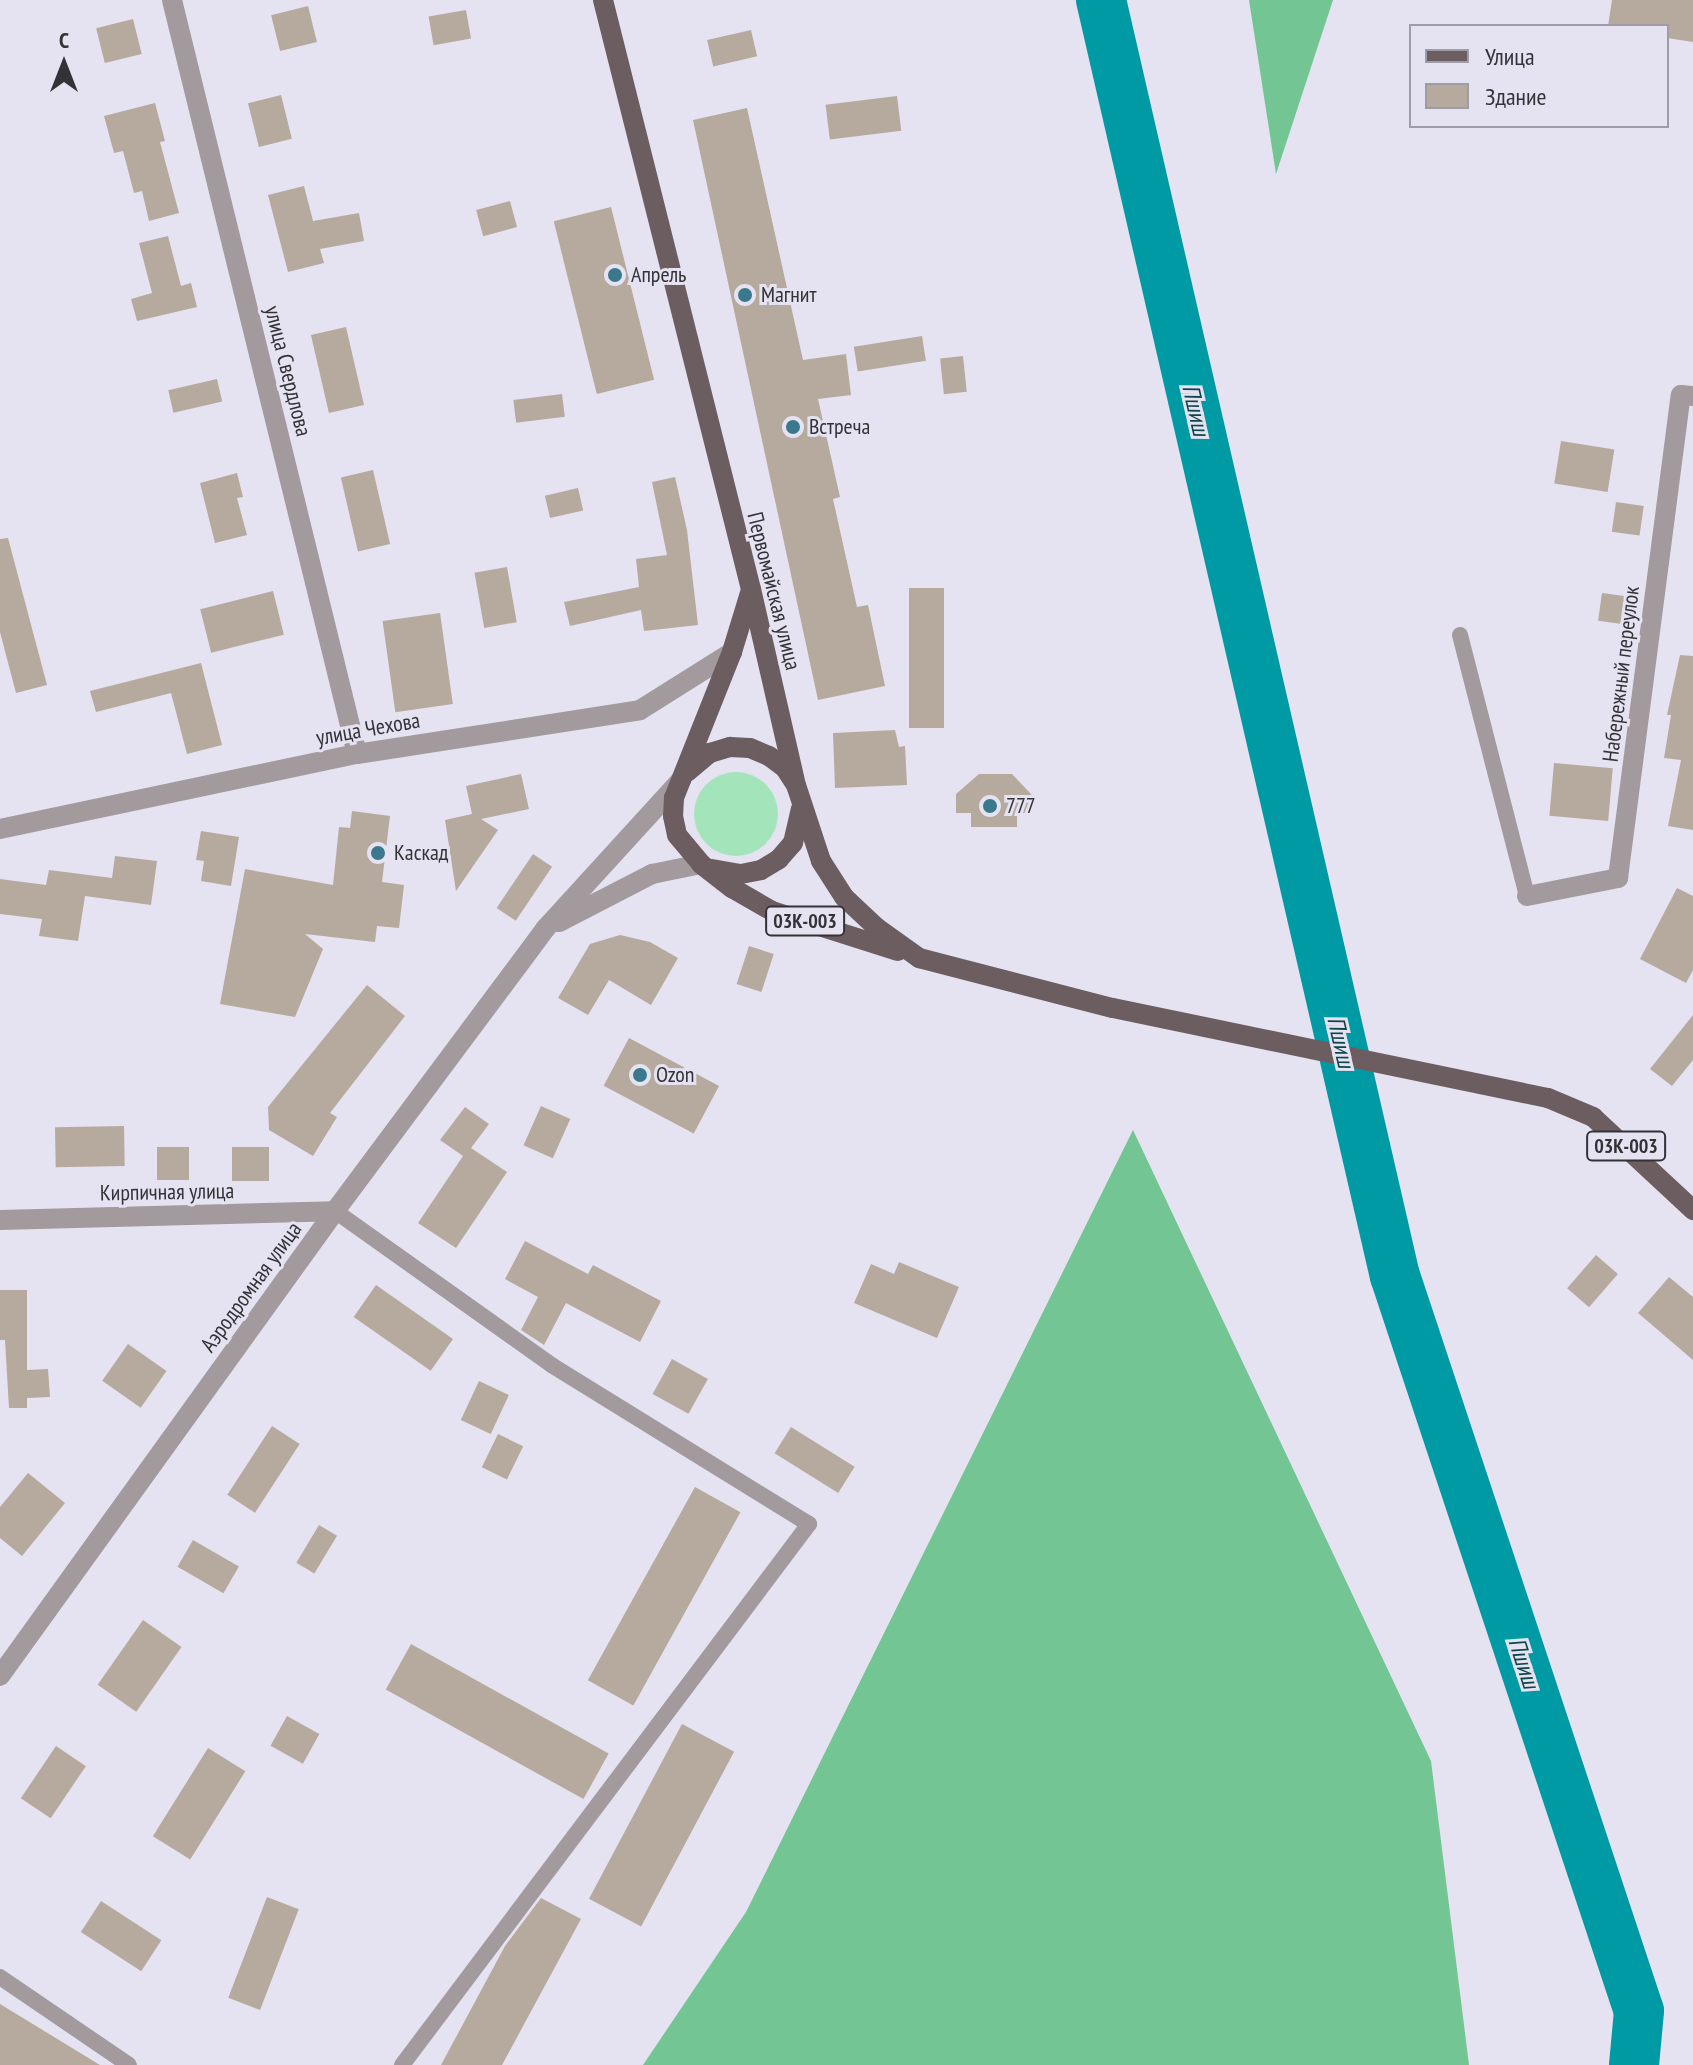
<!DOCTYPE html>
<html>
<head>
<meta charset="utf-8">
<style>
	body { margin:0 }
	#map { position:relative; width:1693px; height:2065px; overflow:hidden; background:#e5e2f1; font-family:"PT Sans Narrow",sans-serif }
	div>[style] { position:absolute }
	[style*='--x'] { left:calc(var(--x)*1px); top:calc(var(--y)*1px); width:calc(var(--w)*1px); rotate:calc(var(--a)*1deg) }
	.green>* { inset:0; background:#a3e4ba }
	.round { border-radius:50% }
	.forest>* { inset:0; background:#74c594 }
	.river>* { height:50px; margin:-25px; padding:0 25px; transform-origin:25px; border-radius:25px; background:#009aa5 }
	.building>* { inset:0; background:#b6aa9f; transform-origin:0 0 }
	.lane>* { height:16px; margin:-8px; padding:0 8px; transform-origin:8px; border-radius:8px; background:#a29a9c }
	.street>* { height:20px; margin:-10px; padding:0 10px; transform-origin:10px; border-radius:10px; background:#a29a9c }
	.primary>* { height:20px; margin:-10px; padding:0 10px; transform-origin:10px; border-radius:10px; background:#6b5d60 }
	.dots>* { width:22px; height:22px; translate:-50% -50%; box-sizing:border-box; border:4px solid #e5e2f1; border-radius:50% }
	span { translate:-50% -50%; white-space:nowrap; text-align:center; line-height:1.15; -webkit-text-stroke:6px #e5e2f1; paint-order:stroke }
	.shield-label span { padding:2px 6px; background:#e5e2f1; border:2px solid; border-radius:6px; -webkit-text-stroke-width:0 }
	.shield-label { font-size:20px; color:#333237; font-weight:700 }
	.poi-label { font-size:22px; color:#333237 }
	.left { translate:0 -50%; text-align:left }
	.street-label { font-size:22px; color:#333237 }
	.water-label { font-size:24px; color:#0e4549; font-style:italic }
	.legend { position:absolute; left:1409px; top:24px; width:260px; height:104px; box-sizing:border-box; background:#e5e2f1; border:2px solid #9e9ca7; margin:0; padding:10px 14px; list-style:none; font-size:24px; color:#333237 }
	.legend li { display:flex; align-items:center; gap:16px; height:40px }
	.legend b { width:40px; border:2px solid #9e9ca7 }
	.north { position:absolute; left:24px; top:24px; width:80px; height:80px; -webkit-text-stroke:6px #e5e2f1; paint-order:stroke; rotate:0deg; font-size:22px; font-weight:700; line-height:32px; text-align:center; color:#333237 }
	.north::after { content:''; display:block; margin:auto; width:28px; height:36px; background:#333237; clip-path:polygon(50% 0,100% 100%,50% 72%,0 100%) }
</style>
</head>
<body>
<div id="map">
	<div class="green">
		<div class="round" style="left:694px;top:772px;width:84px;height:84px"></div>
	</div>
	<div class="forest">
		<div style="clip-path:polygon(1249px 0,1333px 0,1276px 174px)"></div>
		<div style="clip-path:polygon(1133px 1130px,1431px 1761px,1469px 2065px,643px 2065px,746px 1912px)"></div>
	</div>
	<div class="river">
		<div style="--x:1101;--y:0;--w:1309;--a:77.03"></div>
		<div style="--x:1395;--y:1276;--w:774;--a:71.64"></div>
		<div style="--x:1639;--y:2011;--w:54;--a:95.3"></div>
	</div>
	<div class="building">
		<div style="clip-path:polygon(1612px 0,1693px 0,1693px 42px,1667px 38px,1667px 26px,1608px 26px)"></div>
		<div style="left:308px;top:6px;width:37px;height:38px;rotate:76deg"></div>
		<div style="left:466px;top:10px;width:29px;height:38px;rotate:80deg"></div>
		<div style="left:133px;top:19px;width:36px;height:38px;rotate:76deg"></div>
		<div style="left:751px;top:30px;width:27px;height:45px;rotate:77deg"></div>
		<div style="left:281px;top:95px;width:45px;height:34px;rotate:76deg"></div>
		<div style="left:897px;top:96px;width:35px;height:72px;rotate:83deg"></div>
		<div style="clip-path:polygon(155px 103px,165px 141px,160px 142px,179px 213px,149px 221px,142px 191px,134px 193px,123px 151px,114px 153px,104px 116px)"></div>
		<div style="clip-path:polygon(747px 108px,803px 360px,846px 354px,851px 395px,818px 399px,840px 497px,833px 499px,857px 607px,868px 605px,885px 686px,818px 700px,693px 120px)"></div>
		<div style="clip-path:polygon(304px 186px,313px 221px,359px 213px,364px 241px,320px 249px,324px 263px,288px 272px,268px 195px)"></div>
		<div style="left:510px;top:201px;width:27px;height:35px;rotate:75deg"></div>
		<div style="left:611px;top:207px;width:178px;height:59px;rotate:76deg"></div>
		<div style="clip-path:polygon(168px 236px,181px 286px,191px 283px,197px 307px,137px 321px,131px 299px,152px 293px,139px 243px)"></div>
		<div style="left:346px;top:327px;width:80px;height:36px;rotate:77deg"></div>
		<div style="left:922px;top:336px;width:25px;height:69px;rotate:81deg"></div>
		<div style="left:963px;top:356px;width:36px;height:23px;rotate:84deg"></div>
		<div style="left:217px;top:379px;width:23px;height:50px;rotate:77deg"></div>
		<div style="left:562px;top:394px;width:23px;height:49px;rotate:83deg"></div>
		<div style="left:1561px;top:441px;width:54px;height:43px;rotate:9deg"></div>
		<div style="left:373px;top:470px;width:76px;height:33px;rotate:77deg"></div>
		<div style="clip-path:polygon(237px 473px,243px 497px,237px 498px,247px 535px,215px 543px,200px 483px)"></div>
		<div style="clip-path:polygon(675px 477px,687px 530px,698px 625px,644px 631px,641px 610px,570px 626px,564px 602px,639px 587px,636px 559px,667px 555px,652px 482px)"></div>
		<div style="left:578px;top:488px;width:23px;height:34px;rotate:77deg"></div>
		<div style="left:1616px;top:502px;width:28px;height:30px;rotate:8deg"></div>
		<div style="clip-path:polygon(8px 538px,47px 685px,16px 693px,0 632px,0 539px)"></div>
		<div style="left:507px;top:567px;width:56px;height:33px;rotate:80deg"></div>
		<div style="left:909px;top:588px;width:35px;height:140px"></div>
		<div style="left:273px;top:591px;width:45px;height:75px;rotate:76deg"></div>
		<div style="left:1602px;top:593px;width:35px;height:28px;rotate:8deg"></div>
		<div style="left:440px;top:613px;width:92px;height:58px;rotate:82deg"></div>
		<div style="clip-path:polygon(1680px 655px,1693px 656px,1693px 830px,1668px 826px,1681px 760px,1664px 758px,1671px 715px,1667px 715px)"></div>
		<div style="clip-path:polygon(201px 663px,222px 745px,187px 754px,171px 693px,96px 712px,90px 691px)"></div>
		<div style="clip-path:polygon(895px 730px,899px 747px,905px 746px,907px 785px,835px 788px,833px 733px)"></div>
		<div style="left:1554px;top:763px;width:59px;height:53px;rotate:5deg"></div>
		<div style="clip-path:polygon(521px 774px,529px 809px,481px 819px,498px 830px,456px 891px,445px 820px,472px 814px,466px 786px)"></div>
		<div style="clip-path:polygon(979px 774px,1012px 774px,1031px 794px,1031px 813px,1017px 813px,1017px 827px,971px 827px,971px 813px,956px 813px,956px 794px)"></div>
		<div style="clip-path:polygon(352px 811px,390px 816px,382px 882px,404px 885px,399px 928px,377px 926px,375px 942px,305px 934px,323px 949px,295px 1017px,220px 1004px,245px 869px,333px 885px,339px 827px,350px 828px)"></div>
		<div style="clip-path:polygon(201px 831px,239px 837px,231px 886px,201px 881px,204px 861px,196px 860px)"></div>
		<div style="left:533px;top:854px;width:23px;height:65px;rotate:34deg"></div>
		<div style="clip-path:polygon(115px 856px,157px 861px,151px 905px,85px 896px,78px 941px,39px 936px,42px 919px,0 914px,0 879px,46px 885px,49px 870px,112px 878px)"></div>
		<div style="clip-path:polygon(1677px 888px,1693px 896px,1693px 970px,1686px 983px,1640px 959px)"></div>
		<div style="clip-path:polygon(620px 935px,650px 942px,678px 958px,651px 1005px,609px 980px,588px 1015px,558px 998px,590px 944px)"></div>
		<div style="left:749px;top:946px;width:26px;height:40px;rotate:18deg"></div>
		<div style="clip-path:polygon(367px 985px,405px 1016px,330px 1113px,337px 1117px,313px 1156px,269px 1130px,268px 1107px)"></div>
		<div style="clip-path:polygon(1693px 1015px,1693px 1060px,1672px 1086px,1650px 1069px)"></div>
		<div style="left:629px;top:1038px;width:102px;height:54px;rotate:28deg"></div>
		<div style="left:541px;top:1106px;width:32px;height:43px;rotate:24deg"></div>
		<div style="clip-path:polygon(465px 1107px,489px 1124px,471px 1148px,507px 1172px,456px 1248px,418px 1223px,463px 1156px,440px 1140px)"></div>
		<div style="left:124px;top:1126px;width:40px;height:69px;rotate:89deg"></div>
		<div style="left:189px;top:1147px;width:33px;height:32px;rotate:90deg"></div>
		<div style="left:232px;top:1147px;width:37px;height:34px"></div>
		<div style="clip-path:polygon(525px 1241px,588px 1274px,593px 1265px,661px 1301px,640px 1342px,566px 1303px,544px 1345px,521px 1330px,538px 1297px,505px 1279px)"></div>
		<div style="left:1596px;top:1255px;width:29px;height:44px;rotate:41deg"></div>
		<div style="clip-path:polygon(899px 1262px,959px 1287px,937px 1338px,854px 1303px,871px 1264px,894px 1274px)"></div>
		<div style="clip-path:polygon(1669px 1277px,1693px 1297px,1693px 1360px,1638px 1313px)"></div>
		<div style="left:376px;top:1285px;width:94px;height:39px;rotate:35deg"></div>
		<div style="clip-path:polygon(0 1290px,27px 1290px,27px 1370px,48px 1369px,50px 1397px,27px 1398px,27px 1408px,9px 1408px,5px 1340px,0 1340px)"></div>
		<div style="left:128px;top:1344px;width:47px;height:45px;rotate:35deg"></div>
		<div style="left:672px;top:1359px;width:41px;height:40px;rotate:29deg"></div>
		<div style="left:479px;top:1381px;width:33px;height:43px;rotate:25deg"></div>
		<div style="left:272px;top:1426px;width:33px;height:82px;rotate:33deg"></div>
		<div style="left:791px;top:1427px;width:75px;height:31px;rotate:32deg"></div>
		<div style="left:498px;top:1434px;width:28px;height:37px;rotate:26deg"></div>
		<div style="clip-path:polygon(28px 1473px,65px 1503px,22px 1556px,0 1538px,0 1507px)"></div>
		<div style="left:695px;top:1487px;width:52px;height:221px;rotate:29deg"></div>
		<div style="left:319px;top:1525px;width:21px;height:44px;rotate:31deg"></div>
		<div style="left:193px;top:1540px;width:53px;height:31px;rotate:30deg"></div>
		<div style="left:143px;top:1620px;width:47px;height:79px;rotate:35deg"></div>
		<div style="left:411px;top:1644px;width:226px;height:52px;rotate:29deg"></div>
		<div style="left:287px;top:1716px;width:37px;height:34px;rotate:29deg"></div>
		<div style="left:682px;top:1724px;width:59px;height:198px;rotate:28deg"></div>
		<div style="left:56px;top:1746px;width:36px;height:63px;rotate:34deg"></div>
		<div style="left:208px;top:1748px;width:44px;height:104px;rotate:32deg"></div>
		<div style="left:267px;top:1897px;width:34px;height:108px;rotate:21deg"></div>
		<div style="clip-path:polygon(541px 1898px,581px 1919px,502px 2065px,441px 2065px,505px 1946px)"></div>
		<div style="left:101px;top:1901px;width:72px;height:37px;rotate:33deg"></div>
		<div style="clip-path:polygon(0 2004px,100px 2065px,0 2065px)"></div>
	</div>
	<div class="lane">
		<div style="--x:1460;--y:635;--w:269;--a:75.6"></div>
		<div style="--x:335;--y:1211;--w:267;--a:35.4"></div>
		<div style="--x:553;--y:1366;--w:301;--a:31.7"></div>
		<div style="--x:809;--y:1524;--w:677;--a:126.95"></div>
		<div style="--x:0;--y:1977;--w:156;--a:34.3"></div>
	</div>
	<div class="street">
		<div style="--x:172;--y:0;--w:776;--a:76.21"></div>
		<div style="--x:0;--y:829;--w:365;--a:-11.9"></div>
		<div style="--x:357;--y:754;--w:286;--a:-8.8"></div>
		<div style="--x:640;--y:710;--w:109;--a:-32.2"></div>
		<div style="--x:1527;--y:896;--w:93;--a:-11.2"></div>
		<div style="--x:1618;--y:878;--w:487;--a:-82.6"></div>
		<div style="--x:1681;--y:395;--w:12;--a:5"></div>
		<div style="--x:559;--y:922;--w:105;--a:-27.3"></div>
		<div style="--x:652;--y:874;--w:50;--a:-11.5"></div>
		<div style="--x:0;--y:1220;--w:335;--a:-1.5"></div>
		<div style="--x:0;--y:1676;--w:573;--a:-54.23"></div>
		<div style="--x:335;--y:1211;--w:352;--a:-53.3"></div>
		<div style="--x:545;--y:929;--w:202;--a:-47.6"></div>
	</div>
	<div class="primary">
		<div style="--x:603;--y:0;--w:607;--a:75.9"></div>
		<div style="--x:751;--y:589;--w:201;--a:77.1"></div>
		<div style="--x:796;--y:785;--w:80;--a:71.8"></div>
		<div style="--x:821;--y:861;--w:43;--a:57.4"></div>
		<div style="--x:844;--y:897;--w:45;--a:43.2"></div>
		<div style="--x:877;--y:928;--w:52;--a:35.5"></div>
		<div style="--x:919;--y:958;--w:200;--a:14.5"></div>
		<div style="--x:1113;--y:1008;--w:444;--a:11.7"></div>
		<div style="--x:1548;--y:1098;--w:49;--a:22.9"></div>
		<div style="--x:1593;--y:1117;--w:137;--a:42.9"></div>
		<div style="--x:750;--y:593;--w:62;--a:107"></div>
		<div style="--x:732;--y:652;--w:157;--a:111.7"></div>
		<div style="--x:674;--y:798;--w:18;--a:93"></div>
		<div style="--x:673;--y:816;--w:19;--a:78"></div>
		<div style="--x:677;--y:835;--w:38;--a:50"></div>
		<div style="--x:701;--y:864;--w:39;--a:38"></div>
		<div style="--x:732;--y:888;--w:46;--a:29.9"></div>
		<div style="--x:772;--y:911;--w:132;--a:17.6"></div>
		<div style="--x:687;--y:772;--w:30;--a:-40"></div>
		<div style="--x:710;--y:753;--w:21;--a:-17"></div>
		<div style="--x:730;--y:747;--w:20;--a:3"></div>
		<div style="--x:750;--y:748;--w:21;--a:23"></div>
		<div style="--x:769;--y:756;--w:20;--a:37"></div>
		<div style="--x:785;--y:768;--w:17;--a:57"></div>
		<div style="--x:712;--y:869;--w:29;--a:10"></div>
		<div style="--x:741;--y:874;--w:20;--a:-11"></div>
		<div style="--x:761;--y:870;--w:21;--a:-31"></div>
		<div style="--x:779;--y:859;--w:21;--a:-49"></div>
		<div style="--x:793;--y:843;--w:35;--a:-77"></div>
	</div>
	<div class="dots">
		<div style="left:615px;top:275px;background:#39788d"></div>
		<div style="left:745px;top:295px;background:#39788d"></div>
		<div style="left:793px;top:427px;background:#39788d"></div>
		<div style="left:990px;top:806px;background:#39788d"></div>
		<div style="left:378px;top:853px;background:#39788d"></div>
		<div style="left:640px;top:1075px;background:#39788d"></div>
	</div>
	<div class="shield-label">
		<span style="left:805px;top:921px">03К-003</span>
		<span style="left:1626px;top:1146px">03К-003</span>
	</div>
	<div class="poi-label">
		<span class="left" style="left:631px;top:275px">Апрель</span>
		<span class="left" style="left:761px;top:295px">Магнит</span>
		<span class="left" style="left:809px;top:427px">Встреча</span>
		<span class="left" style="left:1006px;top:806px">777</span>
		<span class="left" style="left:394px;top:853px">Каскад</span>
		<span class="left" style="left:656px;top:1075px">Ozon</span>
	</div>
	<div class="street-label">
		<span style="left:288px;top:371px;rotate:76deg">улица Свердлова</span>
		<span style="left:774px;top:591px;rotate:76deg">Первомайская улица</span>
		<span style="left:1621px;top:674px;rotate:-83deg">Набережный переулок</span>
		<span style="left:368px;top:729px;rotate:-10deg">улица Чехова</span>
		<span style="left:167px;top:1192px;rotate:-1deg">Кирпичная улица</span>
		<span style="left:251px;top:1287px;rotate:-54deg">Аэродромная улица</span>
	</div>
	<div class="water-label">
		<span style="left:1196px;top:410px;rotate:77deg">Пшиш</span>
		<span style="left:1341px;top:1042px;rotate:77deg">Пшиш</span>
		<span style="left:1524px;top:1663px;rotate:72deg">Пшиш</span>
	</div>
	<ul class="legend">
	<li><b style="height:10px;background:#6b5d60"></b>Улица</li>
	<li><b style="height:22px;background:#b6aa9f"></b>Здание</li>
	</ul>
	<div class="north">С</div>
</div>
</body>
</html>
